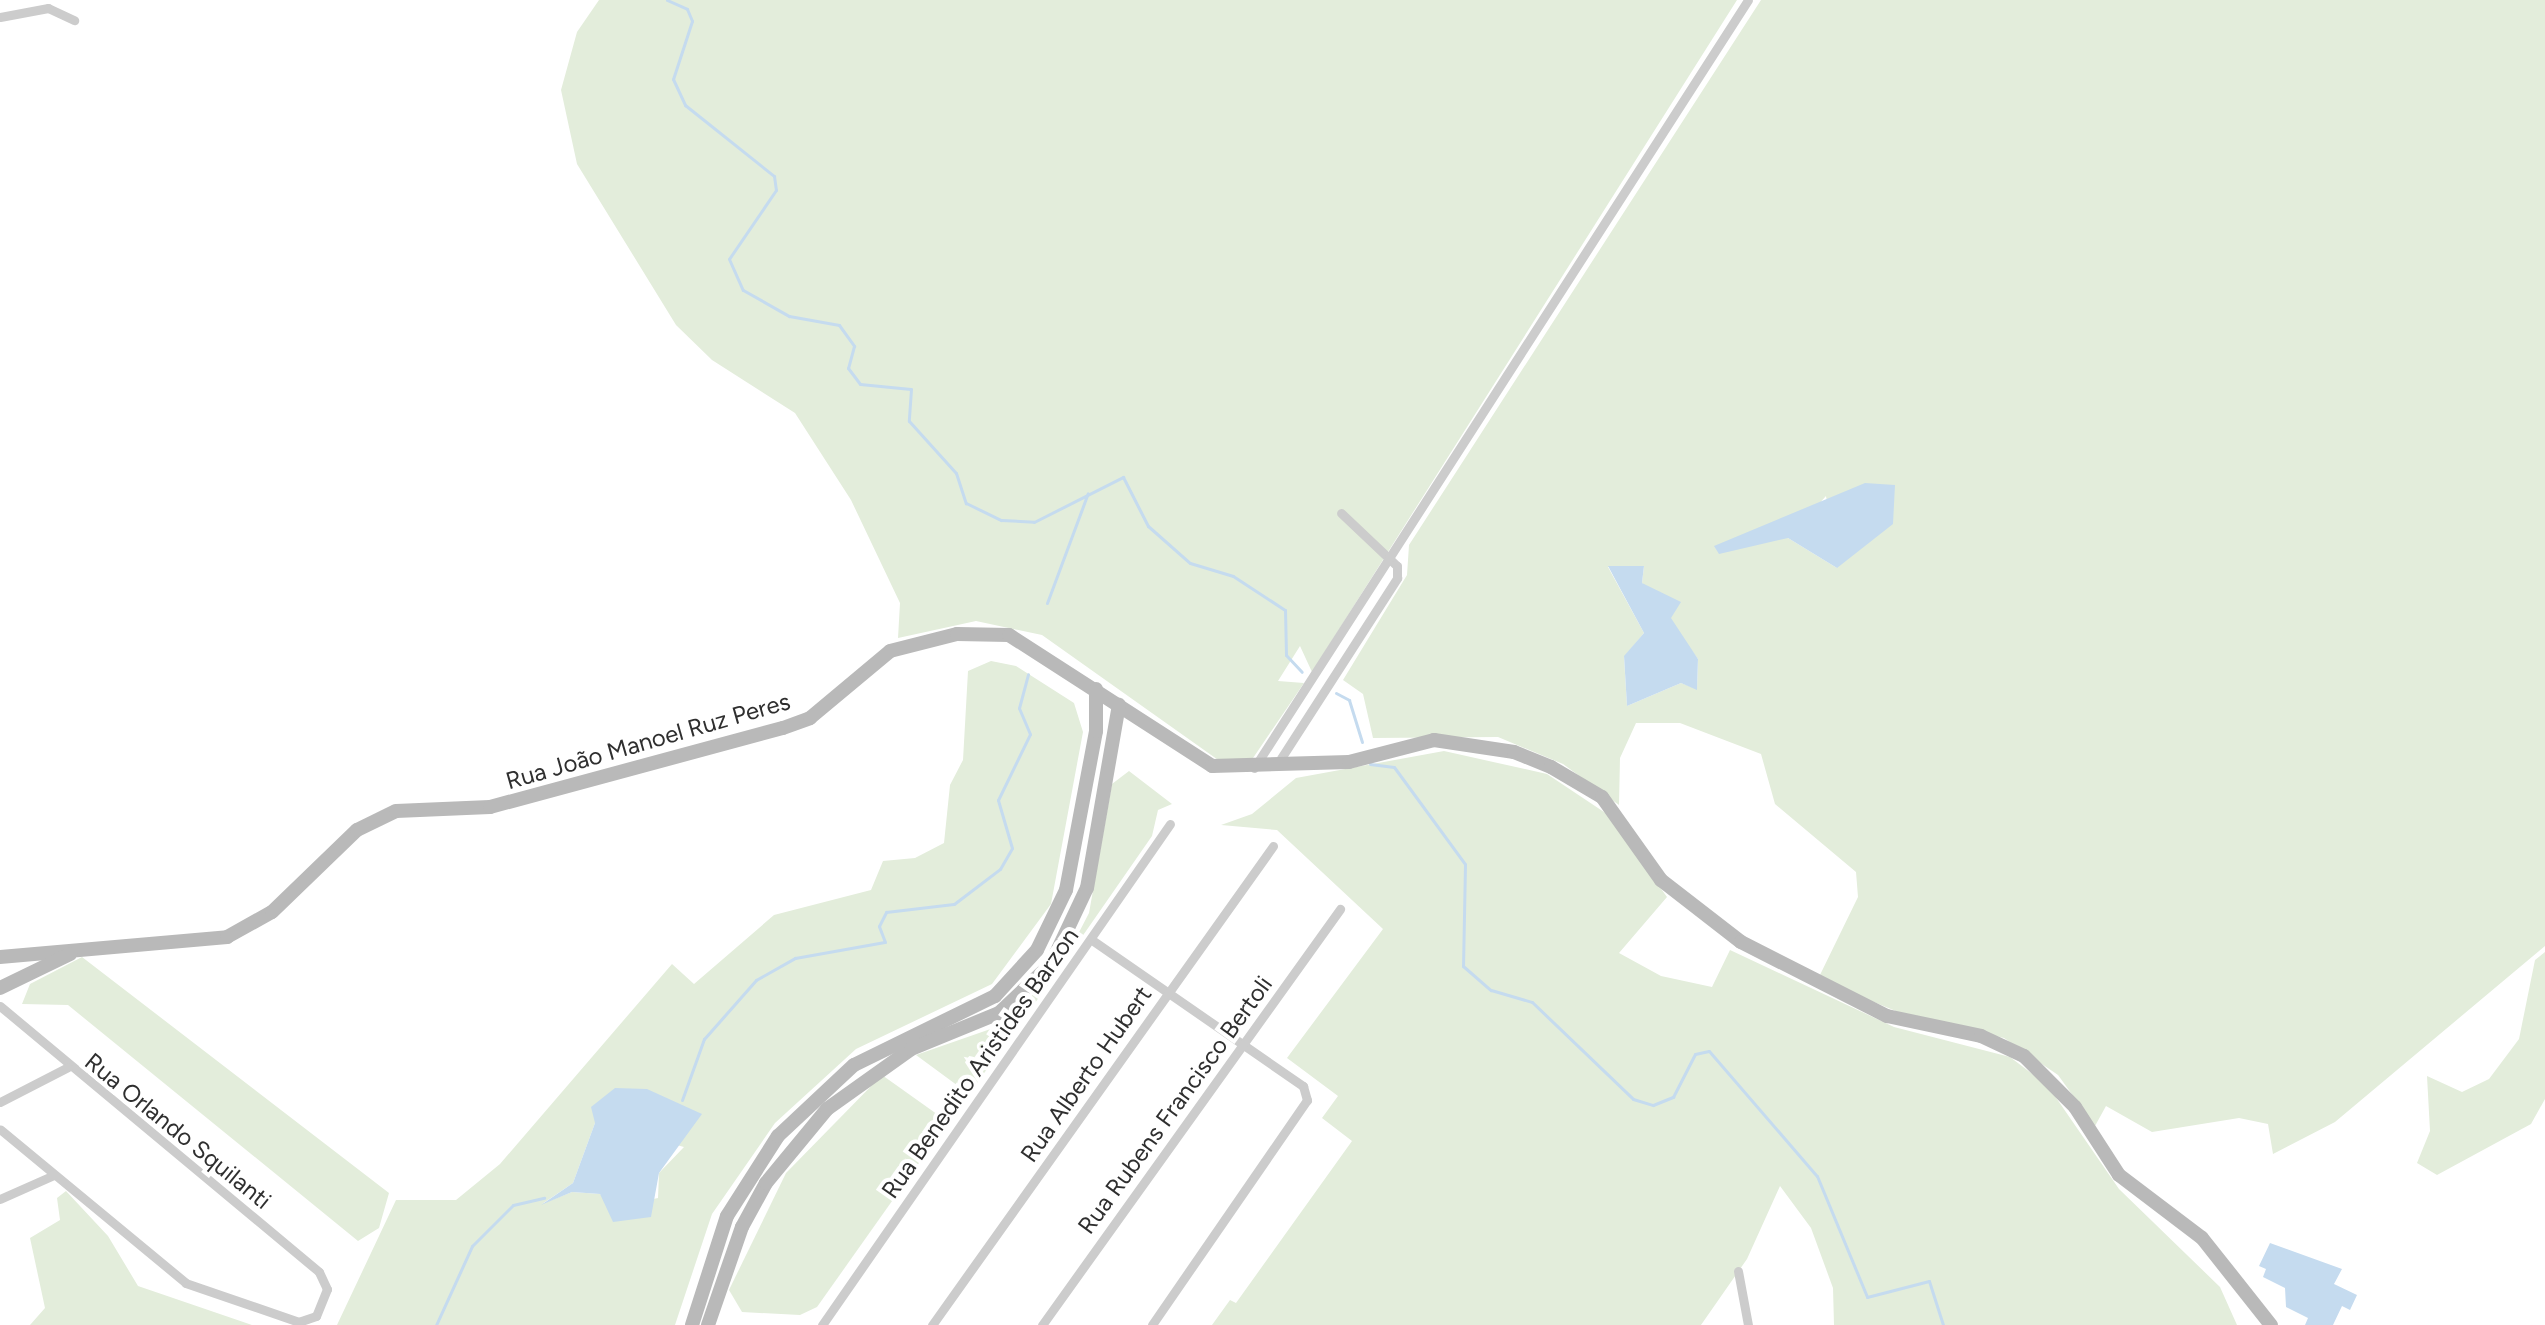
<!DOCTYPE html>
<html>
<head>
<meta charset="utf-8">
<style>
	body { margin:0 }
	#map { position:relative; width:2545px; height:1325px; overflow:hidden; background:#fff; font-family:Figtree,sans-serif }
	div>[style] { position:absolute }
	[style*='--x'] { left:calc(var(--x)*1px); top:calc(var(--y)*1px); width:calc(var(--w)*1px); rotate:calc(var(--a)*1deg) }
	.green>* { inset:0; background:#e3eddb }
	.water>* { inset:0; background:#c5dbef }
	.stream>* { height:3px; margin:-1.5px; padding:0 1.5px; transform-origin:1.5px; border-radius:1.5px; background:#c5dbef }
	.street>* { height:9px; margin:-4.5px; padding:0 4.5px; transform-origin:4.5px; border-radius:4.5px; background:#ccc }
	.secondary>* { height:14px; margin:-7px; padding:0 7px; transform-origin:7px; border-radius:7px; background:#b9b9b9 }
	span { translate:-50% -50%; white-space:nowrap; text-align:center; line-height:1.15; -webkit-text-stroke:8px #fff; paint-order:stroke }
	.street-label { font-size:24px; color:#2f2f2f }
</style>
</head>
<body>
<div id="map">
	<div class="green">
		<div style="clip-path:polygon(599px 0,1737px 0,1312px 672px,1300px 646px,1278px 681px,1304px 683px,1251px 761px,1221px 762px,1042px 635px,976px 621px,898px 638px,900px 603px,851px 500px,795px 413px,712px 360px,676px 325px,577px 164px,561px 90px,577px 32px)"></div>
		<div style="clip-path:polygon(evenodd,1761px 0,2545px 0,2545px 946px,2335px 1122px,2273px 1154px,2268px 1124px,2239px 1118px,2152px 1132px,2106px 1106px,2095px 1126px,2058px 1075px,2004px 1038px,1903px 1014px,1818px 979px,1858px 897px,1856px 872px,1775px 804px,1761px 754px,1680px 723px,1636px 723px,1620px 758px,1619px 805px,1563px 764px,1498px 737px,1373px 738px,1363px 694px,1343px 680px,1407px 575px,1409px 545px,1761px 0,1826px 496px,1837px 568px,1788px 538px,1826px 496px,1761px 0,1644px 566px,1642px 583px,1698px 659px,1697px 689px,1681px 683px,1627px 706px,1624px 657px,1644px 633px,1608px 567px,1644px 566px)"></div>
		<div style="clip-path:polygon(evenodd,991px 661px,1016px 666px,1074px 703px,1083px 732px,1051px 904px,992px 984px,856px 1049px,775px 1123px,712px 1214px,675px 1325px,337px 1325px,396px 1200px,456px 1200px,500px 1164px,672px 964px,694px 984px,774px 915px,871px 890px,883px 861px,915px 858px,944px 843px,950px 785px,963px 760px,968px 671px,991px 661px,595px 1123px,684px 1147px,659px 1173px,658px 1198px,611px 1208px,600px 1194px,572px 1192px,542px 1204px,573px 1183px,595px 1123px)"></div>
		<div style="clip-path:polygon(1444px 751px,1547px 774px,1607px 814px,1667px 897px,1619px 953px,1661px 976px,1712px 987px,1730px 950px,1894px 1027px,2010px 1057px,2048px 1086px,2119px 1189px,2220px 1287px,2237px 1325px,1834px 1325px,1833px 1288px,1811px 1228px,1780px 1186px,1747px 1259px,1701px 1325px,1212px 1325px,1230px 1300px,1236px 1303px,1352px 1141px,1322px 1118px,1338px 1096px,1287px 1058px,1383px 929px,1277px 830px,1221px 825px,1252px 814px,1296px 778px)"></div>
		<div style="clip-path:polygon(1129px 771px,1172px 804px,1158px 810px,1152px 836px,1061px 967px,969px 1094px,916px 1055px,1002px 1025px,1061px 967px,1089px 913px,1112px 784px)"></div>
		<div style="clip-path:polygon(2545px 952px,2545px 1099px,2531px 1124px,2437px 1175px,2417px 1163px,2430px 1131px,2427px 1076px,2462px 1092px,2489px 1079px,2519px 1039px,2535px 960px)"></div>
		<div style="clip-path:polygon(82px 957px,389px 1193px,379px 1228px,358px 1241px,68px 1005px,22px 1004px,30px 984px)"></div>
		<div style="clip-path:polygon(882px 1075px,948px 1122px,817px 1307px,800px 1315px,742px 1312px,729px 1290px,786px 1173px)"></div>
		<div style="clip-path:polygon(66px 1191px,108px 1236px,138px 1286px,252px 1325px,30px 1325px,45px 1308px,30px 1238px,60px 1220px,57px 1198px)"></div>
	</div>
	<div class="water">
		<div style="clip-path:polygon(1865px 483px,1895px 485px,1893px 524px,1837px 568px,1788px 538px,1719px 554px,1714px 546px)"></div>
		<div style="clip-path:polygon(1608px 566px,1644px 566px,1642px 583px,1681px 602px,1671px 618px,1698px 659px,1697px 690px,1681px 683px,1627px 706px,1624px 656px,1644px 633px)"></div>
		<div style="clip-path:polygon(615px 1088px,647px 1089px,702px 1114px,659px 1173px,651px 1217px,613px 1222px,600px 1194px,572px 1192px,541px 1205px,573px 1183px,595px 1123px,591px 1107px)"></div>
		<div style="clip-path:polygon(2270px 1243px,2342px 1269px,2334px 1284px,2357px 1295px,2350px 1310px,2342px 1306px,2333px 1325px,2305px 1325px,2308px 1318px,2286px 1307px,2285px 1288px,2263px 1277px,2266px 1269px,2259px 1266px)"></div>
	</div>
	<div class="stream">
		<div style="--x:667;--y:0;--w:22;--a:24"></div>
		<div style="--x:687;--y:9;--w:13;--a:67"></div>
		<div style="--x:692;--y:21;--w:61;--a:108.1"></div>
		<div style="--x:673;--y:79;--w:29;--a:65"></div>
		<div style="--x:685;--y:105;--w:114;--a:38.6"></div>
		<div style="--x:774;--y:176;--w:14;--a:82"></div>
		<div style="--x:776;--y:190;--w:83;--a:124.3"></div>
		<div style="--x:729;--y:259;--w:34;--a:66"></div>
		<div style="--x:743;--y:290;--w:53;--a:29.5"></div>
		<div style="--x:789;--y:316;--w:51;--a:10.2"></div>
		<div style="--x:839;--y:325;--w:26;--a:54"></div>
		<div style="--x:854;--y:346;--w:23;--a:105"></div>
		<div style="--x:848;--y:368;--w:20;--a:53"></div>
		<div style="--x:860;--y:384;--w:51;--a:5.6"></div>
		<div style="--x:911;--y:389;--w:32;--a:94"></div>
		<div style="--x:909;--y:421;--w:70;--a:47.9"></div>
		<div style="--x:956;--y:473;--w:32;--a:72"></div>
		<div style="--x:966;--y:503;--w:39;--a:26"></div>
		<div style="--x:1001;--y:520;--w:33;--a:3"></div>
		<div style="--x:1034;--y:522;--w:100;--a:-26.8"></div>
		<div style="--x:1123;--y:477;--w:55;--a:63"></div>
		<div style="--x:1148;--y:526;--w:56;--a:41.4"></div>
		<div style="--x:1190;--y:563;--w:45;--a:16.8"></div>
		<div style="--x:1233;--y:576;--w:62;--a:33.2"></div>
		<div style="--x:1285;--y:610;--w:45;--a:88.7"></div>
		<div style="--x:1286;--y:655;--w:23;--a:47"></div>
		<div style="--x:1047;--y:603;--w:117;--a:-69.6"></div>
		<div style="--x:1336;--y:693;--w:15;--a:28"></div>
		<div style="--x:1349;--y:700;--w:44;--a:72.8"></div>
		<div style="--x:1370;--y:764;--w:24;--a:7"></div>
		<div style="--x:1394;--y:767;--w:120;--a:53.8"></div>
		<div style="--x:1465;--y:864;--w:102;--a:91.1"></div>
		<div style="--x:1463;--y:966;--w:37;--a:41"></div>
		<div style="--x:1491;--y:990;--w:43;--a:16.3"></div>
		<div style="--x:1532;--y:1002;--w:140;--a:43.8"></div>
		<div style="--x:1633;--y:1099;--w:21;--a:17"></div>
		<div style="--x:1653;--y:1105;--w:22;--a:-22"></div>
		<div style="--x:1673;--y:1097;--w:48;--a:-62.9"></div>
		<div style="--x:1695;--y:1054;--w:14;--a:-12"></div>
		<div style="--x:1709;--y:1051;--w:165;--a:49.2"></div>
		<div style="--x:1817;--y:1176;--w:131;--a:67.5"></div>
		<div style="--x:1867;--y:1297;--w:64;--a:-14.5"></div>
		<div style="--x:1929;--y:1281;--w:46;--a:72.3"></div>
		<div style="--x:682;--y:1100;--w:65;--a:-70.2"></div>
		<div style="--x:704;--y:1039;--w:79;--a:-48.6"></div>
		<div style="--x:756;--y:980;--w:45;--a:-29.4"></div>
		<div style="--x:795;--y:958;--w:91;--a:-10.1"></div>
		<div style="--x:885;--y:942;--w:17;--a:-111"></div>
		<div style="--x:879;--y:926;--w:16;--a:-63"></div>
		<div style="--x:886;--y:912;--w:68;--a:-6.7"></div>
		<div style="--x:954;--y:904;--w:58;--a:-37.3"></div>
		<div style="--x:1000;--y:869;--w:24;--a:-60"></div>
		<div style="--x:1012;--y:848;--w:50;--a:-106.3"></div>
		<div style="--x:998;--y:800;--w:73;--a:-64.1"></div>
		<div style="--x:1030;--y:734;--w:28;--a:-113"></div>
		<div style="--x:1019;--y:708;--w:35;--a:-75"></div>
		<div style="--x:436;--y:1325;--w:87;--a:-65.5"></div>
		<div style="--x:472;--y:1246;--w:58;--a:-45"></div>
		<div style="--x:513;--y:1205;--w:32;--a:-13"></div>
	</div>
	<div class="street">
		<div style="--x:0;--y:17;--w:49;--a:-10.6"></div>
		<div style="--x:48;--y:8;--w:29;--a:25"></div>
		<div style="--x:1276;--y:766;--w:224;--a:-57.2"></div>
		<div style="--x:1397;--y:578;--w:12;--a:-90"></div>
		<div style="--x:1397;--y:566;--w:77;--a:-136.6"></div>
		<div style="--x:1254;--y:768;--w:913;--a:-57.25"></div>
		<div style="--x:1092;--y:940;--w:257;--a:34.7"></div>
		<div style="--x:1303;--y:1086;--w:15;--a:74"></div>
		<div style="--x:1307;--y:1100;--w:273;--a:124.6"></div>
		<div style="--x:0;--y:1006;--w:415;--a:39.8"></div>
		<div style="--x:319;--y:1272;--w:19;--a:65"></div>
		<div style="--x:327;--y:1289;--w:29;--a:112"></div>
		<div style="--x:316;--y:1316;--w:18;--a:161"></div>
		<div style="--x:299;--y:1322;--w:120;--a:-161"></div>
		<div style="--x:186;--y:1283;--w:241;--a:-140.4"></div>
		<div style="--x:0;--y:1102;--w:76;--a:-27.2"></div>
		<div style="--x:0;--y:1199;--w:59;--a:-24"></div>
		<div style="--x:1738;--y:1271;--w:55;--a:79.5"></div>
		<div style="--x:822;--y:1325;--w:610;--a:-55.22"></div>
		<div style="--x:932;--y:1325;--w:588;--a:-54.55"></div>
		<div style="--x:1042;--y:1325;--w:512;--a:-54.38"></div>
	</div>
	<div class="secondary">
		<div style="--x:0;--y:957;--w:228;--a:-5"></div>
		<div style="--x:227;--y:937;--w:51;--a:-29.1"></div>
		<div style="--x:272;--y:912;--w:118;--a:-44"></div>
		<div style="--x:357;--y:830;--w:43;--a:-26"></div>
		<div style="--x:396;--y:811;--w:94;--a:-2.4"></div>
		<div style="--x:490;--y:807;--w:303;--a:-15.1"></div>
		<div style="--x:783;--y:728;--w:29;--a:-20"></div>
		<div style="--x:810;--y:718;--w:104;--a:-39.9"></div>
		<div style="--x:890;--y:651;--w:69;--a:-14.2"></div>
		<div style="--x:957;--y:634;--w:52;--a:1.1"></div>
		<div style="--x:1009;--y:635;--w:242;--a:32.8"></div>
		<div style="--x:1212;--y:766;--w:137;--a:-1.7"></div>
		<div style="--x:1349;--y:762;--w:88;--a:-14.5"></div>
		<div style="--x:1434;--y:740;--w:81;--a:8.5"></div>
		<div style="--x:1514;--y:752;--w:40;--a:22"></div>
		<div style="--x:1551;--y:767;--w:59;--a:30.5"></div>
		<div style="--x:1602;--y:797;--w:102;--a:54.6"></div>
		<div style="--x:1661;--y:880;--w:101;--a:37.8"></div>
		<div style="--x:1741;--y:942;--w:164;--a:26.9"></div>
		<div style="--x:1887;--y:1016;--w:96;--a:12"></div>
		<div style="--x:1981;--y:1036;--w:47;--a:24.9"></div>
		<div style="--x:2024;--y:1056;--w:72;--a:45"></div>
		<div style="--x:2075;--y:1107;--w:81;--a:57.1"></div>
		<div style="--x:2119;--y:1175;--w:104;--a:37.2"></div>
		<div style="--x:2202;--y:1238;--w:111;--a:51.6"></div>
		<div style="--x:0;--y:988;--w:78;--a:-25.9"></div>
		<div style="--x:692;--y:1325;--w:114;--a:-72.2"></div>
		<div style="--x:727;--y:1216;--w:95;--a:-57.5"></div>
		<div style="--x:778;--y:1136;--w:104;--a:-43.1"></div>
		<div style="--x:854;--y:1065;--w:157;--a:-26.1"></div>
		<div style="--x:995;--y:996;--w:62;--a:-47.6"></div>
		<div style="--x:1037;--y:950;--w:67;--a:-64.2"></div>
		<div style="--x:1066;--y:890;--w:162;--a:-79.3"></div>
		<div style="--x:1096;--y:731;--w:42;--a:-90"></div>
		<div style="--x:708;--y:1325;--w:104;--a:-70.9"></div>
		<div style="--x:742;--y:1227;--w:50;--a:-61.4"></div>
		<div style="--x:766;--y:1183;--w:96;--a:-50.5"></div>
		<div style="--x:827;--y:1109;--w:103;--a:-35.5"></div>
		<div style="--x:911;--y:1049;--w:95;--a:-22.2"></div>
		<div style="--x:999;--y:1013;--w:71;--a:-43.3"></div>
		<div style="--x:1051;--y:964;--w:84;--a:-64.7"></div>
		<div style="--x:1087;--y:888;--w:186;--a:-80.1"></div>
	</div>
	<div class="street-label">
		<span style="left:648px;top:741px;rotate:-16deg">Rua João Manoel Ruz Peres</span>
		<span style="left:980px;top:1063px;rotate:-55deg">Rua Benedito Aristides Barzon</span>
		<span style="left:1086px;top:1074px;rotate:-55deg">Rua Alberto Hubert</span>
		<span style="left:1175px;top:1105px;rotate:-54deg">Rua Rubens Francisco Bertoli</span>
		<span style="left:178px;top:1131px;rotate:39deg">Rua Orlando Squilanti</span>
	</div>
</div>
</body>
</html>
